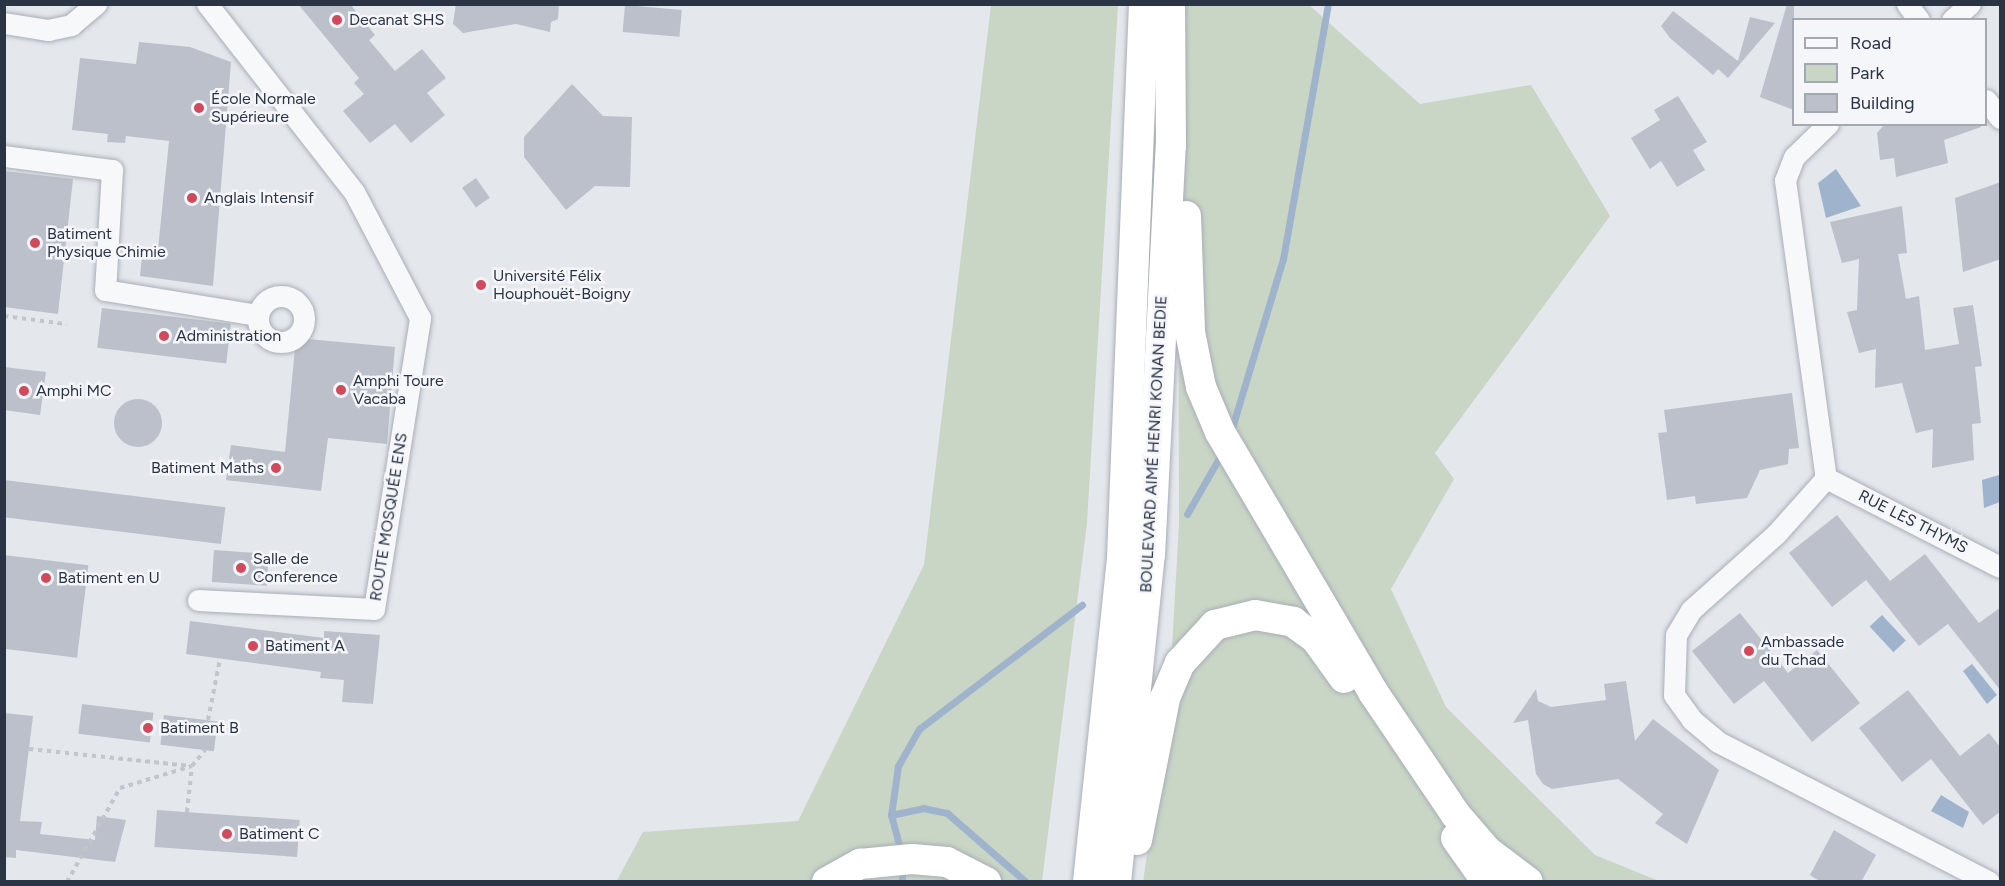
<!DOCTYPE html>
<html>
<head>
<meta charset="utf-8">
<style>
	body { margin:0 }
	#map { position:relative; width:2005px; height:886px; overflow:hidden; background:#e4e7ec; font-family:Figtree,sans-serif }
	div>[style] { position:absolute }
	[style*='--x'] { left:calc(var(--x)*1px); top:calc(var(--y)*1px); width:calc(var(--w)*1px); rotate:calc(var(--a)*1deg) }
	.green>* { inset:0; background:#c9d6c5 }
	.water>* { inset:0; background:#9fb4cc; transform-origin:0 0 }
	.stream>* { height:7px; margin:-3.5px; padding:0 3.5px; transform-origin:3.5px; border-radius:3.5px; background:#9fb4cc }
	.building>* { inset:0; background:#bbc0ca; transform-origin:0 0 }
	.round { border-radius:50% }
	.path>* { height:4px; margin-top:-2px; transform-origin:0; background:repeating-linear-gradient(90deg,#c2c5cb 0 4.5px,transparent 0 9px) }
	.roads { filter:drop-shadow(0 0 2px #a9aeb7) drop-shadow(0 0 2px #a9aeb7) }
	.minor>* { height:21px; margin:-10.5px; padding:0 10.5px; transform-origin:10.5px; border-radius:10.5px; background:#f7f8fa }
	.minor>.ring { margin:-10.5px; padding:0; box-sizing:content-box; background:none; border:21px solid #f7f8fa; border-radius:50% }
	.highway>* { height:30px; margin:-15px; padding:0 15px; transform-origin:15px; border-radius:15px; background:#fff }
	.dots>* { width:16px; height:16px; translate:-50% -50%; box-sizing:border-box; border:3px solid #f4f6f9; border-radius:50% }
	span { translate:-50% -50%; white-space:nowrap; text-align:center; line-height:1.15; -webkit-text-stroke:5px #f4f6f9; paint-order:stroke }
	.poi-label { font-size:16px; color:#2b3445 }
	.left { translate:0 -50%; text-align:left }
	.right { translate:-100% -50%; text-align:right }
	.street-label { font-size:16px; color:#2b3445 }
	.frame { position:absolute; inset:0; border:6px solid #2b3445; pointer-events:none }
	.legend { position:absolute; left:1792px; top:18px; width:195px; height:108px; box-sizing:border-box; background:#f4f6f9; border:2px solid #a4a8b1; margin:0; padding:8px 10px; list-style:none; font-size:18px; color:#2b3445 }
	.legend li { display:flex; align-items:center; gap:12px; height:30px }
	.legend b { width:30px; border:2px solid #a4a8b1 }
</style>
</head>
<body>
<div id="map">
	<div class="green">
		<div style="clip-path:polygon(991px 5px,1118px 5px,1087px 523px,1042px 881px,616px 882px,643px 832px,798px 821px,924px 565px)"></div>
		<div style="clip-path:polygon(1178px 5px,1309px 5px,1420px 104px,1531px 85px,1610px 216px,1435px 453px,1454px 479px,1391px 589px,1446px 707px,1595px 855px,1659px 881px,1143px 882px,1169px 702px,1179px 524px)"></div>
	</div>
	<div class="water">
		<div style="clip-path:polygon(1836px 169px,1861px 206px,1826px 218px,1818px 183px)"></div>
		<div style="clip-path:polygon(1999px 475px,2000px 502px,1984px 508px,1982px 480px)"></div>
		<div style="left:1882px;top:615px;width:35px;height:17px;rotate:47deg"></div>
		<div style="clip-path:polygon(1972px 664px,1997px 695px,1987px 704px,1963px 671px)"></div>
		<div style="clip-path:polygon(1941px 795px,1969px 812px,1963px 828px,1931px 811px)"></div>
	</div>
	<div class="stream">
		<div style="--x:1231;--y:431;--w:180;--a:-73.2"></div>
		<div style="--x:1283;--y:259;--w:259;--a:-80"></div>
		<div style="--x:1187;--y:514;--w:70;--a:-60.2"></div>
		<div style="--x:891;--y:815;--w:33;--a:-12"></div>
		<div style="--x:923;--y:808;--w:25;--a:12"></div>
		<div style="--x:947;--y:813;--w:105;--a:41.1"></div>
		<div style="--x:901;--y:852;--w:38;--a:-105"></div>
		<div style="--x:891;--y:815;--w:49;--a:-81.9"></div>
		<div style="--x:898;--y:766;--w:43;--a:-60.4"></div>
		<div style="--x:919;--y:729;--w:205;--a:-37.3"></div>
		<div style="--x:902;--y:882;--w:9;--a:-90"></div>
	</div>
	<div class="building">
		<div style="clip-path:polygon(298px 4px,350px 4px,375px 35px,369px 40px,395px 71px,422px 49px,446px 78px,427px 93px,445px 115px,411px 143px,395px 124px,370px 143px,343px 111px,364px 94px,354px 83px,359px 78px)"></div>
		<div style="clip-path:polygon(456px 4px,559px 4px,558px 19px,551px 22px,550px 32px,516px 24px,463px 33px,453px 24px)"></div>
		<div style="clip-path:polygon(1787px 4px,1794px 4px,1794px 110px,1760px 97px)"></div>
		<div style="left:625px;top:5px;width:57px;height:27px;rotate:5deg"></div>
		<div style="clip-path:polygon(1673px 11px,1738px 61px,1750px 17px,1775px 23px,1728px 78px,1718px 69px,1713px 75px,1670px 38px,1661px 26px)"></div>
		<div style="clip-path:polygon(139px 42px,190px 47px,231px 62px,213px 286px,140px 276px,142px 257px,157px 259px,169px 141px,126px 136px,125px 143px,107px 142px,108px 134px,72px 130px,80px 58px,136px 64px)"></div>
		<div style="clip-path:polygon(572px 84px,603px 116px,632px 117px,630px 187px,595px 186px,566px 210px,524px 157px,524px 137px)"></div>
		<div style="clip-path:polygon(1678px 96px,1707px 142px,1693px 150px,1705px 170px,1677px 187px,1661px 161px,1650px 169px,1631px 138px,1660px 120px,1654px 110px)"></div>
		<div style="clip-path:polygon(1885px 124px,1981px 124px,1981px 127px,1944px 140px,1948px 163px,1896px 177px,1894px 158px,1880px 160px,1877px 133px)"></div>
		<div style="clip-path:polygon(4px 171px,73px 179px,58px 314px,4px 307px)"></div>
		<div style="left:476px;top:178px;width:24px;height:17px;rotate:55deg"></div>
		<div style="clip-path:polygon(2001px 182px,2001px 259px,1963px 272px,1955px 198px)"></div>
		<div style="clip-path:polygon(1902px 206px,1907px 253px,1898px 254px,1906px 299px,1919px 296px,1925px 350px,1959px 344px,1953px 308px,1973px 305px,1982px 366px,1975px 367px,1981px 423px,1972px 424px,1974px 460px,1932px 468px,1933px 429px,1916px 433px,1902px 383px,1875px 388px,1876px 349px,1859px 353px,1847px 312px,1857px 310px,1859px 259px,1842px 263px,1830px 222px)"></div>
		<div style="left:102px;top:308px;width:130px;height:40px;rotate:7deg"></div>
		<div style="clip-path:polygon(296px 338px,395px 347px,387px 444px,328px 438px,321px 491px,226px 480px,231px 445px,285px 452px)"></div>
		<div style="clip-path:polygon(4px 367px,46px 372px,40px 415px,4px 410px)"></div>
		<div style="clip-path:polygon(1792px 393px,1799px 448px,1789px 449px,1788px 464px,1760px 470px,1747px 498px,1696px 504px,1695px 496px,1667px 500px,1658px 433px,1667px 432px,1664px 410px)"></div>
		<div class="round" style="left:114px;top:399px;width:48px;height:48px"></div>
		<div style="left:4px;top:480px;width:223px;height:37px;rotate:7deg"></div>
		<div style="clip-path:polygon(1837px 515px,1890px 581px,1925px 554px,1979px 623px,2001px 607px,2001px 691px,1948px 624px,1919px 646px,1866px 580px,1832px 607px,1789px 553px)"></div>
		<div style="left:214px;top:550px;width:55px;height:32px;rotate:4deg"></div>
		<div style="left:4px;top:555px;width:85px;height:93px;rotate:7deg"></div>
		<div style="clip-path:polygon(1740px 613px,1788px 673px,1817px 650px,1860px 703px,1812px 742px,1764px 681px,1734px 704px,1692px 651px)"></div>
		<div style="clip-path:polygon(190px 621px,324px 638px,324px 631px,380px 635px,373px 704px,342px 702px,344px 680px,320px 678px,321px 672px,186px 654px)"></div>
		<div style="clip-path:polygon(1626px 681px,1635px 741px,1653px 719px,1719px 770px,1687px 844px,1655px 823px,1663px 814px,1618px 779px,1552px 789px,1543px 784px,1536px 774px,1528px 720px,1513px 723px,1536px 689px,1538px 701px,1551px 707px,1606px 700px,1604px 684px)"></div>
		<div style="clip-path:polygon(1908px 690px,1960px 756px,1989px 733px,2001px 748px,2001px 811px,1983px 825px,1931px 759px,1902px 782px,1859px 728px)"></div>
		<div style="left:82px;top:704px;width:72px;height:30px;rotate:7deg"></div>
		<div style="clip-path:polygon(4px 713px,33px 716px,20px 821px,42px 822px,40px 834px,95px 840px,97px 816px,126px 820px,115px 862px,16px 850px,16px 858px,4px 857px)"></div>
		<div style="left:164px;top:715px;width:54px;height:30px;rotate:7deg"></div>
		<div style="left:157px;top:810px;width:143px;height:37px;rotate:4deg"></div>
		<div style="clip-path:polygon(1834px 830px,1876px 855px,1861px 882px,1821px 882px,1810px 875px)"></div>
	</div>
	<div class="path">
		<div style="--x:4;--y:316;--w:63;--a:7.4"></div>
		<div style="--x:208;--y:720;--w:62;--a:-78.9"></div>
		<div style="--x:29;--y:749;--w:162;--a:6"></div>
		<div style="--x:187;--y:812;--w:46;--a:-83.8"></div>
		<div style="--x:192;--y:766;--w:21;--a:-51"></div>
		<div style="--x:67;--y:882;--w:108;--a:-60.6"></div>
		<div style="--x:120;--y:788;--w:75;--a:-17"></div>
	</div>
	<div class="roads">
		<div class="minor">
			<div style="--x:1907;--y:4;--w:20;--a:53"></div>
			<div style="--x:1952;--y:20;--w:24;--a:-42"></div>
			<div style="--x:4;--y:23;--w:45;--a:9"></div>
			<div style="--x:48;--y:30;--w:24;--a:-12"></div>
			<div style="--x:71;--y:25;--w:33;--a:-40"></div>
			<div style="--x:1986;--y:100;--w:23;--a:52"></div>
			<div style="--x:1828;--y:124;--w:47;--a:135.9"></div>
			<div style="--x:1794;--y:157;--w:25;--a:111"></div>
			<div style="--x:1785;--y:180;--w:301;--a:82.2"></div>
			<div style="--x:1826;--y:478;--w:75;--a:131.8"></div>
			<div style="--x:1776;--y:534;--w:114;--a:138.2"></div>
			<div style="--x:1691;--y:610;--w:29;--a:121"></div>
			<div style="--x:1676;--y:635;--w:60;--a:91.9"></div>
			<div style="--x:1674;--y:695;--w:31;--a:54"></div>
			<div style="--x:1692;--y:720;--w:34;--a:40"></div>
			<div style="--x:1718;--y:742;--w:305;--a:27.3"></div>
			<div style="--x:4;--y:156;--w:109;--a:7.4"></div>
			<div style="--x:112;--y:170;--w:120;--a:93.3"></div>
			<div style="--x:105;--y:290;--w:155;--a:9.3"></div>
			<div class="ring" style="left:258px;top:296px;width:25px;height:25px"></div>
			<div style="--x:1826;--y:478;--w:195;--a:27.1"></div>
			<div style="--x:198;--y:600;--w:176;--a:2.9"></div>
			<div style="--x:374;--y:609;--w:295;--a:-81"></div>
			<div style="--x:420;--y:318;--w:142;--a:-117.6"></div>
			<div style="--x:354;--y:192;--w:239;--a:-128"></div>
		</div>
		<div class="highway">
			<div style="--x:1186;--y:216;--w:116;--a:88"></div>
			<div style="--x:1190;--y:332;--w:56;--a:78.7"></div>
			<div style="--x:1201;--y:387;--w:49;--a:67.1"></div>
			<div style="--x:1220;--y:432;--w:302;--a:59.5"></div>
			<div style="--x:1373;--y:692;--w:148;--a:56"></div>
			<div style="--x:1456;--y:815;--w:48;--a:49.3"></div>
			<div style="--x:1487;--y:851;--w:51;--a:37.1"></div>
			<div style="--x:1456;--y:838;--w:54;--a:54.8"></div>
			<div style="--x:1137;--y:840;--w:145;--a:-78.8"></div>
			<div style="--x:1165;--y:698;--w:38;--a:-67"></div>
			<div style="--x:1180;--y:663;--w:52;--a:-47.4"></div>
			<div style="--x:1215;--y:625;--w:41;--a:-14"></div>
			<div style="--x:1255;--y:615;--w:39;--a:10"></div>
			<div style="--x:1293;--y:622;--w:29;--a:36"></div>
			<div style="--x:1316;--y:639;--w:48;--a:54.3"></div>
			<div style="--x:827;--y:882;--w:38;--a:-29"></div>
			<div style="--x:860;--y:864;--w:52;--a:-5.5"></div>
			<div style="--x:912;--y:859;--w:35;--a:5"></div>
			<div style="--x:947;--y:862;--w:44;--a:27.1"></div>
			<div style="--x:1088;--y:882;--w:326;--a:-84"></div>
			<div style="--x:1122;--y:558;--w:554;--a:-87.73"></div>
			<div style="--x:1116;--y:882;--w:329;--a:-84.1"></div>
			<div style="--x:1150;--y:555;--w:410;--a:-87.1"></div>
			<div style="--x:1171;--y:146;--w:142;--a:-90.4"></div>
		</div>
	</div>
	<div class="dots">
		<div style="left:337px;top:20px;background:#d1495b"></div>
		<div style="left:199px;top:108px;background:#d1495b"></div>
		<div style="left:192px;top:198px;background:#d1495b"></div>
		<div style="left:35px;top:243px;background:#d1495b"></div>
		<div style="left:481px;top:285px;background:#d1495b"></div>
		<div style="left:164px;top:336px;background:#d1495b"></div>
		<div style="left:341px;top:390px;background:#d1495b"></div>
		<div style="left:24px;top:391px;background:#d1495b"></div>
		<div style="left:276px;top:468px;background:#d1495b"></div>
		<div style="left:241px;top:568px;background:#d1495b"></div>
		<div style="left:46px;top:578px;background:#d1495b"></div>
		<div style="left:253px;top:646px;background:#d1495b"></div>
		<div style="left:1749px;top:651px;background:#d1495b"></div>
		<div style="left:148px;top:728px;background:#d1495b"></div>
		<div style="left:227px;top:834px;background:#d1495b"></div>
	</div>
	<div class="poi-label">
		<span class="left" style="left:349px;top:20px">Decanat SHS</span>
		<span class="left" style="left:211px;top:108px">École Normale<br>Supérieure</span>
		<span class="left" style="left:204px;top:198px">Anglais Intensif</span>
		<span class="left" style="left:47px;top:243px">Batiment<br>Physique Chimie</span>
		<span class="left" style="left:493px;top:285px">Université Félix<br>Houphouët-Boigny</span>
		<span class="left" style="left:176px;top:336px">Administration</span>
		<span class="left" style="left:353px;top:390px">Amphi Toure<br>Vacaba</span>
		<span class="left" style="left:36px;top:391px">Amphi MC</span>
		<span class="right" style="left:264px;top:468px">Batiment Maths</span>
		<span class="left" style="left:253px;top:568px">Salle de<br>Conference</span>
		<span class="left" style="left:58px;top:578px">Batiment en U</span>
		<span class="left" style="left:1761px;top:651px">Ambassade<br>du Tchad</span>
		<span class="left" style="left:265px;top:646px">Batiment A</span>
		<span class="left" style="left:160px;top:728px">Batiment B</span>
		<span class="left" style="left:239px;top:834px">Batiment C</span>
	</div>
	<div class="street-label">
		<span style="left:1154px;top:444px;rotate:-87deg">BOULEVARD AIMÉ HENRI KONAN BEDIE</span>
		<span style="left:389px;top:517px;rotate:-81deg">ROUTE MOSQUÉE ENS</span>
		<span style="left:1913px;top:522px;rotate:27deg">RUE LES THYMS</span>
	</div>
	<div class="frame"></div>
	<ul class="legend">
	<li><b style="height:8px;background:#f7f8fa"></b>Road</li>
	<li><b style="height:16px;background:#c9d6c5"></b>Park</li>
	<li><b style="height:16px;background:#bbc0ca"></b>Building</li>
	</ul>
</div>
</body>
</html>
